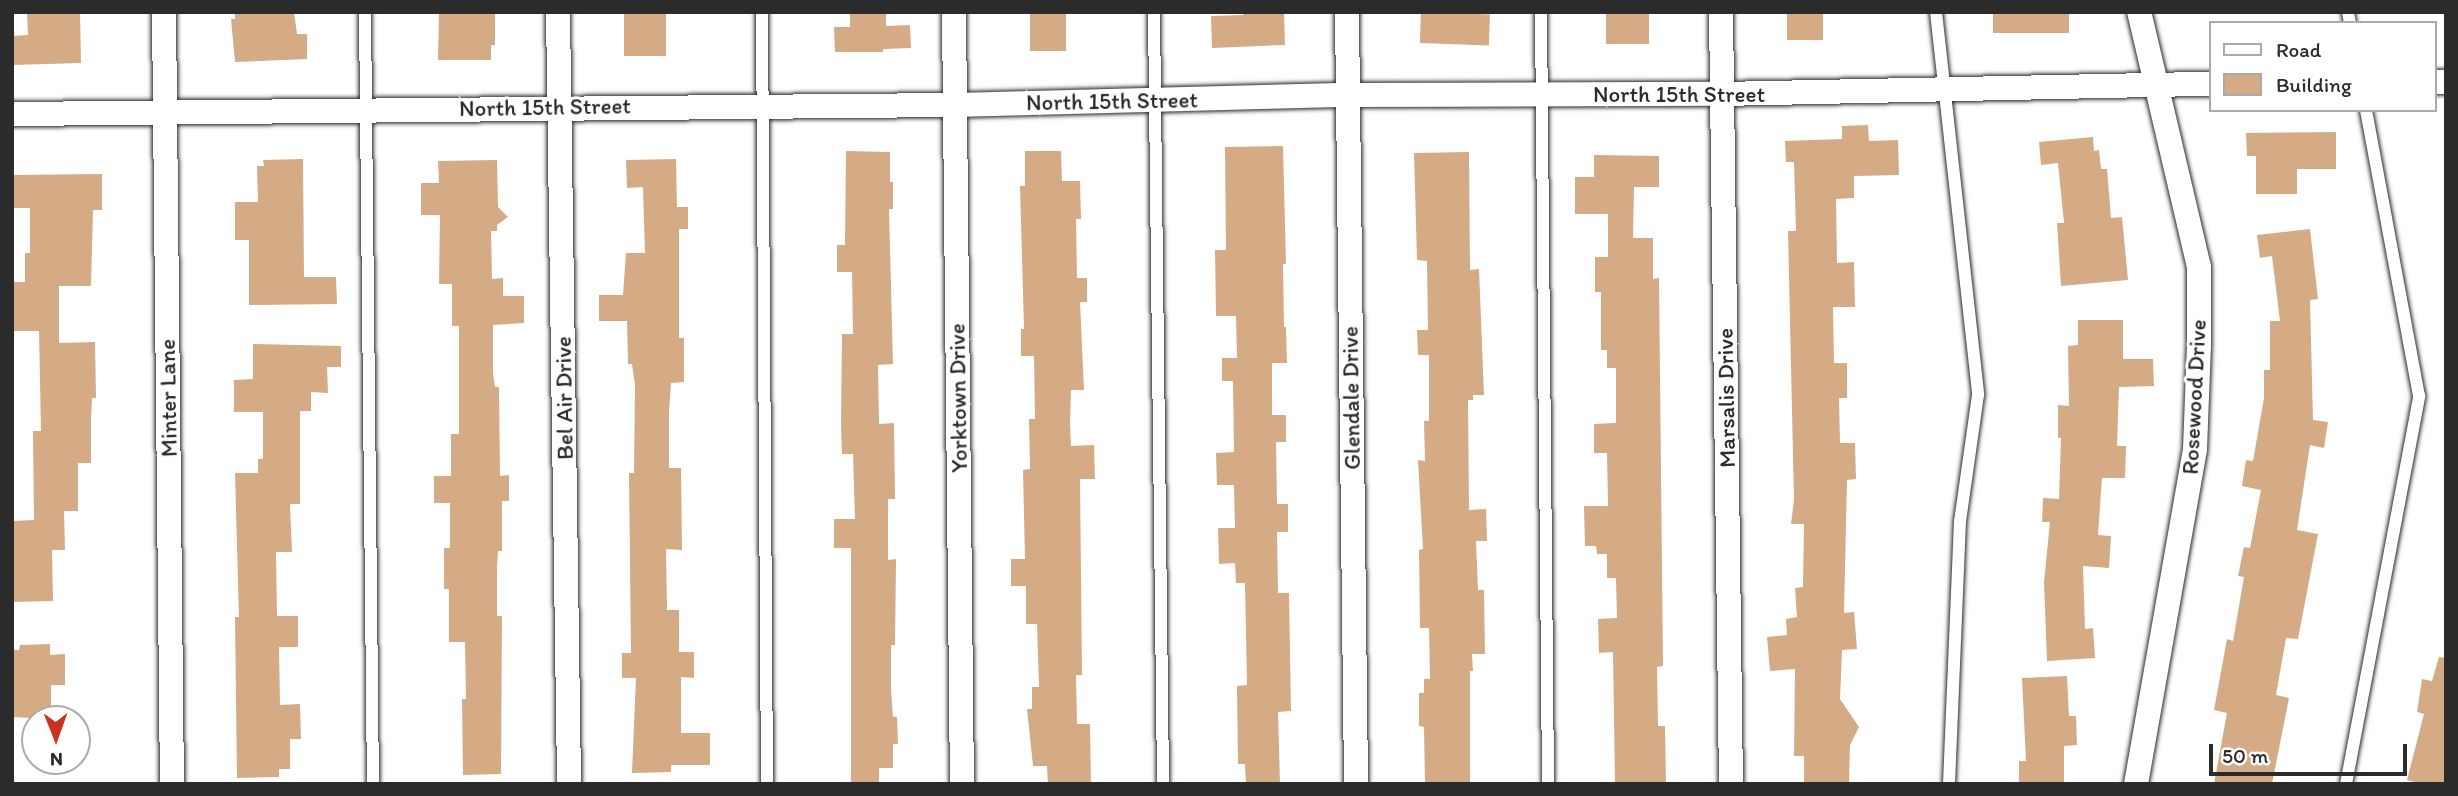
<!DOCTYPE html>
<html>
<head>
<meta charset="utf-8">
<style>
	body { margin:0 }
	#map { position:relative; width:2458px; height:796px; overflow:hidden; background:#fff; font-family:Itim,sans-serif }
	div>[style] { position:absolute }
	[style*='--x'] { left:calc(var(--x)*1px); top:calc(var(--y)*1px); width:calc(var(--w)*1px); rotate:calc(var(--a)*1deg) }
	.building>* { inset:0; background:#d4ab85; transform-origin:0 0 }
	.roads { filter:drop-shadow(0 0 2px #2b2b2b) drop-shadow(0 0 2px #2b2b2b) }
	.lane>* { height:12px; margin:-6px; padding:0 6px; transform-origin:6px; border-radius:6px; background:#fff }
	.street>* { height:24px; margin:-12px; padding:0 12px; transform-origin:12px; border-radius:12px; background:#fff }
	span { translate:-50% -50%; white-space:nowrap; text-align:center; line-height:1.15; -webkit-text-stroke:6px #fff; paint-order:stroke }
	.street-label { font-size:23px; color:#2b2b2b }
	.frame { position:absolute; inset:0; border:14px solid #2b2b2b; pointer-events:none }
	.legend { position:absolute; left:2209px; top:21px; width:228px; height:91px; box-sizing:border-box; background:#fff; border:2px solid #aaa; margin:0; padding:9px 12px; list-style:none; font-size:21px; color:#2b2b2b }
	.legend li { display:flex; align-items:center; gap:14px; height:35px }
	.legend b { width:35px; border:2px solid #aaa }
	.north { position:absolute; left:21px; top:705px; width:70px; height:70px; box-sizing:border-box; background:#fff; border:2px solid #aaa; border-radius:50%; rotate:179deg; font-size:19px; font-weight:700; line-height:28px; text-align:center; color:#2b2b2b }
	.north::after { content:''; display:block; margin:auto; width:24px; height:32px; background:#c8321e; clip-path:polygon(50% 0,100% 100%,50% 72%,0 100%) }
	.scale { position:absolute; left:2209px; top:744px; width:198px; height:32px; box-sizing:border-box; border:4px solid #2b2b2b; border-top:0; padding-left:9px; font-size:21px; line-height:24px; white-space:nowrap; color:#2b2b2b; -webkit-text-stroke:5px #fff; paint-order:stroke }
</style>
</head>
<body>
<div id="map">
	<div class="building">
		<div style="clip-path:polygon(27px 12px,80px 12px,81px 63px,12px 65px,12px 36px,28px 35px)"></div>
		<div style="clip-path:polygon(235px 12px,294px 12px,297px 34px,307px 34px,307px 59px,235px 62px,231px 19px,235px 19px)"></div>
		<div style="clip-path:polygon(439px 12px,495px 12px,495px 45px,491px 45px,491px 60px,438px 60px)"></div>
		<div style="left:624px;top:12px;width:42px;height:44px"></div>
		<div style="clip-path:polygon(850px 12px,886px 12px,886px 26px,910px 25px,911px 48px,883px 49px,883px 52px,835px 52px,834px 27px,850px 27px)"></div>
		<div style="left:1030px;top:12px;width:36px;height:39px"></div>
		<div style="clip-path:polygon(1243px 12px,1284px 12px,1285px 45px,1212px 48px,1211px 16px,1243px 15px)"></div>
		<div style="left:1421px;top:12px;width:69px;height:31px;rotate:2deg"></div>
		<div style="left:1606px;top:12px;width:43px;height:32px"></div>
		<div style="left:1787px;top:12px;width:36px;height:28px"></div>
		<div style="left:1993px;top:12px;width:76px;height:21px"></div>
		<div style="clip-path:polygon(1868px 125px,1869px 141px,1898px 140px,1899px 175px,1854px 176px,1854px 198px,1836px 199px,1837px 263px,1854px 262px,1855px 307px,1833px 307px,1834px 363px,1847px 363px,1847px 398px,1839px 398px,1840px 443px,1855px 443px,1856px 479px,1847px 480px,1844px 613px,1854px 612px,1857px 649px,1842px 650px,1840px 699px,1859px 727px,1850px 745px,1849px 784px,1804px 784px,1804px 756px,1794px 756px,1795px 669px,1770px 671px,1767px 637px,1787px 635px,1786px 619px,1797px 617px,1795px 588px,1803px 587px,1804px 524px,1791px 524px,1794px 500px,1788px 231px,1796px 231px,1794px 162px,1786px 162px,1785px 141px,1842px 139px,1842px 126px)"></div>
		<div style="clip-path:polygon(2336px 132px,2336px 169px,2297px 169px,2297px 194px,2256px 194px,2256px 156px,2247px 156px,2246px 133px)"></div>
		<div style="clip-path:polygon(2093px 137px,2094px 151px,2099px 150px,2101px 169px,2107px 169px,2111px 218px,2122px 217px,2128px 280px,2061px 286px,2057px 223px,2064px 223px,2058px 163px,2041px 165px,2039px 142px)"></div>
		<div style="clip-path:polygon(1283px 146px,1286px 264px,1283px 264px,1284px 327px,1286px 327px,1287px 363px,1272px 363px,1272px 415px,1286px 415px,1286px 442px,1276px 442px,1277px 504px,1288px 504px,1288px 532px,1277px 532px,1278px 593px,1289px 593px,1291px 711px,1278px 712px,1280px 784px,1246px 784px,1245px 764px,1238px 764px,1237px 686px,1247px 685px,1245px 583px,1236px 583px,1235px 563px,1219px 564px,1218px 528px,1235px 528px,1234px 485px,1217px 485px,1216px 453px,1234px 452px,1233px 381px,1222px 381px,1222px 358px,1237px 358px,1236px 316px,1216px 316px,1215px 250px,1226px 250px,1225px 147px)"></div>
		<div style="clip-path:polygon(846px 151px,890px 152px,890px 182px,893px 182px,893px 209px,889px 209px,893px 364px,878px 365px,879px 424px,894px 423px,895px 499px,888px 499px,888px 560px,896px 559px,895px 645px,891px 645px,891px 690px,893px 717px,897px 717px,898px 744px,893px 744px,893px 768px,879px 768px,879px 784px,851px 784px,851px 548px,834px 548px,834px 519px,855px 519px,853px 454px,842px 454px,841px 424px,842px 334px,853px 334px,852px 272px,837px 272px,837px 245px,845px 245px)"></div>
		<div style="clip-path:polygon(1025px 151px,1061px 151px,1062px 181px,1080px 181px,1081px 219px,1076px 219px,1077px 278px,1087px 278px,1087px 302px,1080px 302px,1084px 390px,1071px 390px,1070px 423px,1071px 446px,1094px 445px,1095px 479px,1080px 479px,1082px 675px,1076px 675px,1077px 724px,1090px 724px,1091px 784px,1048px 784px,1047px 766px,1033px 766px,1027px 709px,1032px 709px,1032px 687px,1039px 687px,1037px 624px,1026px 624px,1026px 586px,1011px 586px,1011px 559px,1025px 559px,1023px 470px,1030px 469px,1029px 419px,1035px 419px,1034px 356px,1021px 356px,1021px 329px,1024px 329px,1020px 186px,1025px 186px)"></div>
		<div style="clip-path:polygon(1469px 152px,1470px 270px,1479px 269px,1484px 395px,1473px 395px,1473px 400px,1468px 400px,1469px 510px,1486px 509px,1487px 541px,1476px 541px,1478px 590px,1484px 590px,1485px 654px,1472px 654px,1473px 671px,1470px 671px,1470px 784px,1425px 784px,1424px 727px,1419px 726px,1419px 693px,1424px 693px,1424px 679px,1430px 679px,1429px 628px,1420px 628px,1419px 550px,1423px 549px,1418px 460px,1425px 461px,1424px 421px,1429px 421px,1429px 355px,1418px 355px,1417px 330px,1428px 330px,1427px 261px,1417px 260px,1414px 153px)"></div>
		<div style="clip-path:polygon(1594px 155px,1659px 156px,1659px 187px,1634px 187px,1633px 238px,1653px 238px,1653px 279px,1659px 278px,1663px 666px,1657px 667px,1658px 726px,1665px 726px,1666px 784px,1615px 784px,1613px 652px,1599px 653px,1598px 619px,1617px 618px,1616px 578px,1607px 578px,1607px 554px,1597px 554px,1596px 546px,1585px 546px,1584px 506px,1608px 506px,1607px 453px,1594px 453px,1594px 424px,1616px 423px,1616px 368px,1607px 368px,1607px 350px,1601px 350px,1601px 292px,1595px 292px,1595px 257px,1608px 257px,1608px 214px,1575px 214px,1575px 177px,1594px 177px)"></div>
		<div style="clip-path:polygon(303px 159px,304px 277px,336px 277px,337px 304px,249px 305px,249px 240px,235px 240px,235px 202px,258px 202px,257px 166px,264px 166px,263px 160px)"></div>
		<div style="clip-path:polygon(676px 159px,677px 207px,688px 207px,688px 229px,679px 229px,679px 338px,684px 338px,684px 382px,671px 383px,669px 412px,669px 468px,681px 468px,682px 550px,666px 549px,667px 610px,679px 610px,679px 652px,694px 652px,694px 678px,681px 677px,681px 733px,710px 733px,710px 765px,671px 765px,671px 772px,632px 773px,636px 678px,622px 678px,622px 653px,631px 653px,629px 473px,634px 473px,635px 385px,632px 364px,628px 364px,627px 321px,599px 321px,599px 295px,623px 295px,626px 253px,645px 253px,643px 187px,627px 188px,626px 160px)"></div>
		<div style="clip-path:polygon(497px 160px,498px 207px,508px 217px,497px 225px,497px 231px,491px 231px,492px 279px,503px 278px,503px 296px,524px 296px,524px 323px,493px 325px,493px 373px,495px 387px,499px 387px,500px 476px,509px 475px,509px 501px,502px 501px,502px 551px,498px 551px,497px 567px,497px 616px,502px 616px,501px 774px,463px 775px,462px 699px,466px 699px,465px 642px,449px 642px,449px 589px,444px 589px,444px 548px,450px 548px,450px 503px,434px 503px,434px 476px,451px 476px,451px 434px,459px 434px,459px 326px,452px 326px,452px 284px,439px 284px,440px 215px,421px 215px,421px 183px,439px 183px,438px 161px)"></div>
		<div style="clip-path:polygon(102px 174px,102px 210px,93px 210px,91px 286px,59px 286px,59px 343px,95px 342px,96px 398px,92px 398px,91px 420px,91px 463px,78px 463px,78px 511px,64px 511px,65px 550px,52px 550px,53px 601px,12px 602px,12px 521px,34px 520px,33px 431px,41px 431px,39px 331px,12px 331px,12px 282px,25px 282px,25px 253px,30px 253px,30px 208px,12px 208px,12px 175px)"></div>
		<div style="clip-path:polygon(2310px 229px,2318px 299px,2310px 300px,2313px 420px,2328px 422px,2324px 448px,2310px 445px,2297px 530px,2318px 534px,2298px 639px,2286px 638px,2276px 695px,2289px 698px,2272px 784px,2214px 784px,2227px 713px,2214px 710px,2227px 639px,2233px 641px,2244px 577px,2238px 576px,2244px 547px,2250px 548px,2261px 490px,2242px 486px,2246px 460px,2253px 461px,2264px 398px,2264px 370px,2270px 370px,2270px 321px,2280px 321px,2272px 256px,2260px 258px,2257px 235px)"></div>
		<div style="clip-path:polygon(2078px 320px,2123px 320px,2123px 359px,2153px 359px,2154px 386px,2119px 387px,2117px 446px,2126px 446px,2125px 478px,2102px 478px,2098px 535px,2111px 536px,2109px 568px,2083px 566px,2085px 629px,2093px 628px,2095px 658px,2047px 661px,2044px 582px,2050px 522px,2042px 522px,2043px 498px,2059px 499px,2061px 438px,2058px 438px,2058px 405px,2069px 406px,2068px 346px,2078px 345px)"></div>
		<div style="clip-path:polygon(253px 344px,341px 346px,341px 367px,327px 367px,328px 393px,311px 392px,311px 411px,300px 411px,300px 504px,290px 504px,292px 552px,276px 552px,277px 616px,298px 616px,298px 647px,279px 647px,280px 705px,300px 704px,301px 739px,290px 739px,290px 769px,279px 769px,279px 777px,237px 778px,235px 617px,239px 617px,235px 473px,258px 473px,258px 459px,263px 459px,263px 412px,234px 412px,234px 380px,253px 379px)"></div>
		<div style="clip-path:polygon(50px 644px,50px 655px,65px 654px,65px 685px,51px 685px,51px 719px,12px 717px,12px 650px,19px 650px,20px 645px)"></div>
		<div style="clip-path:polygon(2439px 657px,2446px 658px,2446px 784px,2421px 784px,2407px 780px,2424px 714px,2417px 712px,2422px 679px,2432px 681px)"></div>
		<div style="clip-path:polygon(2067px 676px,2069px 716px,2076px 716px,2077px 745px,2064px 746px,2064px 784px,2019px 784px,2019px 761px,2026px 761px,2022px 678px)"></div>
	</div>
	<div class="roads">
		<div class="lane">
			<div style="--x:365;--y:12;--w:772;--a:89.41"></div>
			<div style="--x:762;--y:12;--w:772;--a:89.63"></div>
			<div style="--x:1154;--y:12;--w:772;--a:89.33"></div>
			<div style="--x:1541;--y:12;--w:772;--a:89.48"></div>
			<div style="--x:1936;--y:12;--w:385;--a:83.7"></div>
			<div style="--x:1978;--y:395;--w:127;--a:98.1"></div>
			<div style="--x:1960;--y:521;--w:263;--a:92.4"></div>
			<div style="--x:2348;--y:12;--w:11;--a:80"></div>
			<div style="--x:2346;--y:784;--w:395;--a:-79.3"></div>
			<div style="--x:2419;--y:396;--w:291;--a:-100.5"></div>
		</div>
		<div class="street">
			<div style="--x:164;--y:12;--w:772;--a:89.41"></div>
			<div style="--x:558;--y:12;--w:772;--a:89.18"></div>
			<div style="--x:954;--y:12;--w:772;--a:89.41"></div>
			<div style="--x:1347;--y:12;--w:772;--a:89.33"></div>
			<div style="--x:1721;--y:12;--w:772;--a:89.26"></div>
			<div style="--x:2435;--y:82;--w:11;--a:0"></div>
			<div style="--x:12;--y:114;--w:943;--a:-0.55"></div>
			<div style="--x:955;--y:105;--w:393;--a:-1.5"></div>
			<div style="--x:1348;--y:95;--w:373;--a:-0.2"></div>
			<div style="--x:1721;--y:94;--w:490;--a:-1.2"></div>
			<div style="--x:2136;--y:784;--w:340;--a:-80"></div>
			<div style="--x:2195;--y:449;--w:103;--a:-87.8"></div>
			<div style="--x:2199;--y:346;--w:79;--a:-90"></div>
			<div style="--x:2199;--y:267;--w:262;--a:-103.2"></div>
		</div>
	</div>
	<div class="street-label">
		<span style="left:1679px;top:94px">North 15th Street</span>
		<span style="left:1112px;top:101px;rotate:-1deg">North 15th Street</span>
		<span style="left:545px;top:107px;rotate:-1deg">North 15th Street</span>
		<span style="left:2194px;top:397px;rotate:-87deg">Rosewood Drive</span>
		<span style="left:168px;top:398px;rotate:-91deg">Minter Lane</span>
		<span style="left:564px;top:398px;rotate:-91deg">Bel Air Drive</span>
		<span style="left:958px;top:398px;rotate:-91deg">Yorktown Drive</span>
		<span style="left:1351px;top:398px;rotate:-91deg">Glendale Drive</span>
		<span style="left:1726px;top:398px;rotate:-91deg">Marsalis Drive</span>
	</div>
	<div class="frame"></div>
	<ul class="legend">
	<li><b style="height:9px;background:#fff"></b>Road</li>
	<li><b style="height:19px;background:#d4ab85"></b>Building</li>
	</ul>
	<div class="north">N</div>
	<div class="scale">50 m</div>
</div>
</body>
</html>
